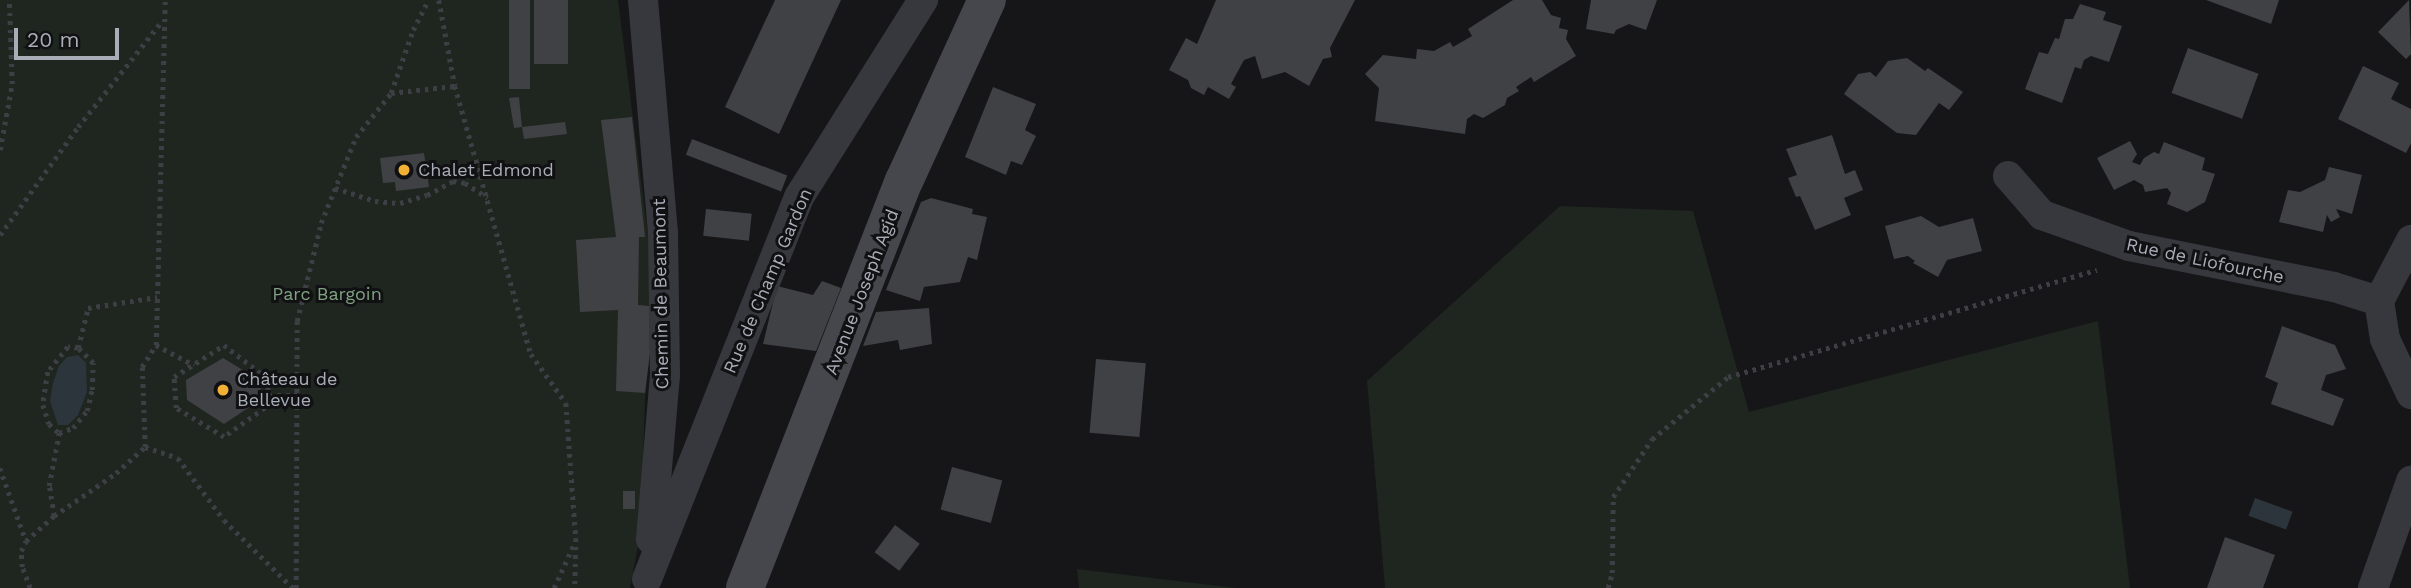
<!DOCTYPE html>
<html>
<head>
<meta charset="utf-8">
<style>
	body { margin:0 }
	#map { position:relative; width:2411px; height:588px; overflow:hidden; background:#161618; font-family:"Work Sans",sans-serif }
	div>[style] { position:absolute }
	[style*='--x'] { left:calc(var(--x)*1px); top:calc(var(--y)*1px); width:calc(var(--w)*1px); rotate:calc(var(--a)*1deg) }
	.green>* { inset:0; background:#1e261f }
	.water>* { inset:0; background:#2c353c; transform-origin:0 0 }
	.building>* { inset:0; background:#404145; transform-origin:0 0 }
	.path>* { height:4.5px; margin-top:-2.25px; transform-origin:0; background:repeating-linear-gradient(90deg,#3d3f44 0 3.5px,transparent 0 8.5px) }
	.street>* { height:30px; margin:-15px; padding:0 15px; transform-origin:15px; border-radius:15px; background:#37383d }
	.secondary>* { height:38px; margin:-19px; padding:0 19px; transform-origin:19px; border-radius:19px; background:#45474d }
	.dots>* { width:19px; height:19px; translate:-50% -50%; box-sizing:border-box; border:4px solid #111113; border-radius:50% }
	span { translate:-50% -50%; white-space:nowrap; text-align:center; line-height:1.15; -webkit-text-stroke:6px #111113; paint-order:stroke }
	.poi-label { font-size:18px; color:#a8adb8 }
	.left { translate:0 -50%; text-align:left }
	.street-label { font-size:18px; color:#a8adb8 }
	.park-label { font-size:18px; color:#7fa381 }
	.scale { position:absolute; left:14px; top:28px; width:105px; height:32px; box-sizing:border-box; border:4px solid #a8adb8; border-top:0; padding-left:9px; font-size:21px; line-height:24px; white-space:nowrap; color:#a8adb8; -webkit-text-stroke:5px #111113; paint-order:stroke }
</style>
</head>
<body>
<div id="map">
	<div class="green">
		<div style="clip-path:polygon(0 0,618px 0,648px 236px,654px 307px,645px 398px,641px 530px,630px 588px,0 588px)"></div>
		<div style="clip-path:polygon(1560px 206px,1693px 211px,1749px 412px,2098px 321px,2130px 588px,1385px 588px,1367px 381px)"></div>
		<div style="clip-path:polygon(1077px 569px,1236px 588px,1079px 588px)"></div>
	</div>
	<div class="water">
		<div style="clip-path:polygon(78px 355px,86px 363px,87px 392px,78px 415px,68px 425px,58px 425px,50px 401px,53px 383px,59px 366px,67px 357px)"></div>
		<div style="left:2255px;top:498px;width:40px;height:19px;rotate:20deg"></div>
	</div>
	<div class="building">
		<div style="left:509px;top:0;width:21px;height:89px"></div>
		<div style="left:534px;top:0;width:34px;height:64px"></div>
		<div style="clip-path:polygon(775px 0,841px 0,779px 134px,725px 107px)"></div>
		<div style="clip-path:polygon(1216px 0,1355px 0,1330px 48px,1332px 57px,1323px 59px,1309px 86px,1285px 72px,1262px 79px,1255px 56px,1244px 60px,1231px 84px,1236px 87px,1229px 99px,1208px 87px,1204px 95px,1191px 88px,1188px 80px,1169px 70px,1186px 38px,1197px 44px)"></div>
		<div style="clip-path:polygon(1513px 0,1542px 0,1551px 15px,1561px 18px,1559px 28px,1568px 30px,1566px 39px,1576px 56px,1534px 82px,1531px 77px,1516px 87px,1519px 91px,1507px 98px,1505px 105px,1483px 118px,1474px 114px,1467px 119px,1465px 134px,1375px 121px,1379px 88px,1365px 74px,1383px 55px,1416px 59px,1417px 49px,1434px 51px,1450px 42px,1453px 47px,1472px 36px,1468px 29px)"></div>
		<div style="clip-path:polygon(1591px 0,1657px 0,1646px 30px,1629px 24px,1616px 30px,1614px 34px,1586px 29px)"></div>
		<div style="clip-path:polygon(2206px 0,2279px 0,2271px 24px)"></div>
		<div style="clip-path:polygon(2409px 0,2411px 54px,2406px 59px,2378px 32px)"></div>
		<div style="clip-path:polygon(2080px 4px,2106px 12px,2103px 20px,2122px 26px,2109px 62px,2091px 56px,2084px 60px,2081px 69px,2075px 67px,2062px 103px,2025px 89px,2039px 52px,2048px 54px,2055px 38px,2059px 39px,2065px 19px,2073px 19px)"></div>
		<div style="left:2188px;top:48px;width:75px;height:48px;rotate:20deg"></div>
		<div style="clip-path:polygon(1907px 58px,1925px 71px,1928px 68px,1963px 92px,1949px 110px,1939px 103px,1916px 135px,1897px 133px,1844px 94px,1858px 74px,1870px 72px,1876px 77px,1888px 61px)"></div>
		<div style="clip-path:polygon(2363px 66px,2399px 83px,2391px 99px,2411px 109px,2411px 143px,2406px 153px,2338px 119px)"></div>
		<div style="clip-path:polygon(993px 87px,1036px 104px,1025px 130px,1036px 136px,1022px 165px,1011px 161px,1006px 175px,965px 157px)"></div>
		<div style="clip-path:polygon(519px 97px,522px 127px,565px 122px,567px 134px,524px 139px,522px 127px,514px 128px,509px 98px)"></div>
		<div style="clip-path:polygon(632px 117px,645px 237px,639px 237px,638px 305px,649px 306px,650px 353px,645px 393px,616px 391px,618px 310px,580px 312px,576px 240px,616px 237px,601px 120px)"></div>
		<div style="clip-path:polygon(1832px 135px,1845px 174px,1855px 170px,1863px 190px,1844px 198px,1851px 215px,1815px 230px,1800px 196px,1796px 197px,1788px 178px,1797px 175px,1786px 149px)"></div>
		<div style="left:692px;top:139px;width:102px;height:17px;rotate:21deg"></div>
		<div style="clip-path:polygon(2130px 141px,2137px 154px,2132px 162px,2140px 165px,2144px 158px,2154px 152px,2159px 154px,2164px 142px,2205px 158px,2202px 170px,2215px 174px,2205px 202px,2187px 212px,2167px 204px,2171px 193px,2167px 188px,2145px 192px,2143px 185px,2134px 180px,2114px 190px,2097px 158px)"></div>
		<div style="clip-path:polygon(424px 153px,429px 187px,396px 191px,395px 182px,383px 183px,380px 158px)"></div>
		<div style="clip-path:polygon(2329px 167px,2362px 175px,2352px 214px,2336px 209px,2340px 217px,2331px 222px,2327px 215px,2323px 232px,2279px 222px,2288px 190px,2300px 192px,2325px 180px)"></div>
		<div style="clip-path:polygon(931px 198px,973px 209px,972px 214px,987px 217px,977px 260px,968px 257px,960px 282px,924px 287px,920px 301px,886px 290px,921px 202px)"></div>
		<div style="left:706px;top:209px;width:46px;height:27px;rotate:6deg"></div>
		<div style="clip-path:polygon(1921px 216px,1939px 227px,1973px 218px,1982px 251px,1947px 260px,1938px 277px,1913px 263px,1915px 261px,1908px 256px,1894px 259px,1885px 226px)"></div>
		<div style="clip-path:polygon(822px 281px,841px 288px,816px 351px,763px 344px,777px 286px,813px 295px)"></div>
		<div style="clip-path:polygon(929px 308px,932px 344px,900px 350px,898px 340px,863px 346px,876px 312px)"></div>
		<div style="clip-path:polygon(2282px 326px,2335px 345px,2346px 369px,2326px 375px,2321px 390px,2344px 399px,2333px 426px,2271px 404px,2278px 383px,2265px 377px)"></div>
		<div style="clip-path:polygon(223px 358px,261px 381px,260px 400px,224px 424px,187px 400px,186px 380px)"></div>
		<div style="left:1096px;top:359px;width:50px;height:74px;rotate:5deg"></div>
		<div style="left:952px;top:467px;width:52px;height:44px;rotate:15deg"></div>
		<div style="left:623px;top:491px;width:12px;height:18px"></div>
		<div style="left:895px;top:525px;width:31px;height:34px;rotate:37deg"></div>
		<div style="clip-path:polygon(2225px 537px,2275px 555px,2263px 588px,2207px 588px)"></div>
	</div>
	<div class="path">
		<div style="--x:439;--y:0;--w:87;--a:79.5"></div>
		<div style="--x:455;--y:86;--w:279;--a:74.2"></div>
		<div style="--x:531;--y:354;--w:60;--a:54.5"></div>
		<div style="--x:566;--y:403;--w:135;--a:85.8"></div>
		<div style="--x:576;--y:538;--w:50;--a:91.1"></div>
		<div style="--x:391;--y:93;--w:67;--a:-70.8"></div>
		<div style="--x:413;--y:30;--w:34;--a:-63"></div>
		<div style="--x:0;--y:150;--w:67;--a:-79.7"></div>
		<div style="--x:12;--y:84;--w:84;--a:-92"></div>
		<div style="--x:335;--y:188;--w:42;--a:18"></div>
		<div style="--x:375;--y:201;--w:25;--a:5"></div>
		<div style="--x:400;--y:203;--w:28;--a:-17"></div>
		<div style="--x:427;--y:195;--w:30;--a:-28"></div>
		<div style="--x:453;--y:181;--w:12;--a:9"></div>
		<div style="--x:465;--y:183;--w:27;--a:33"></div>
		<div style="--x:0;--y:235;--w:133;--a:-54.2"></div>
		<div style="--x:78;--y:127;--w:135;--a:-51.6"></div>
		<div style="--x:156;--y:345;--w:43;--a:27.8"></div>
		<div style="--x:224;--y:345;--w:54;--a:37.5"></div>
		<div style="--x:267;--y:378;--w:17;--a:83"></div>
		<div style="--x:269;--y:395;--w:14;--a:107"></div>
		<div style="--x:265;--y:408;--w:50;--a:144.7"></div>
		<div style="--x:224;--y:437;--w:56;--a:-148.9"></div>
		<div style="--x:176;--y:408;--w:31;--a:-94"></div>
		<div style="--x:174;--y:377;--w:59;--a:-32.6"></div>
		<div style="--x:78;--y:348;--w:41;--a:-76"></div>
		<div style="--x:88;--y:308;--w:70;--a:-9.1"></div>
		<div style="--x:269;--y:395;--w:28;--a:0"></div>
		<div style="--x:145;--y:447;--w:35;--a:18"></div>
		<div style="--x:178;--y:458;--w:77;--a:53.4"></div>
		<div style="--x:224;--y:520;--w:97;--a:44.6"></div>
		<div style="--x:0;--y:468;--w:77;--a:70.4"></div>
		<div style="--x:54;--y:516;--w:30;--a:-99"></div>
		<div style="--x:49;--y:486;--w:54;--a:-79.3"></div>
		<div style="--x:59;--y:433;--w:15;--a:-20"></div>
		<div style="--x:73;--y:428;--w:22;--a:-51"></div>
		<div style="--x:87;--y:411;--w:22;--a:-77"></div>
		<div style="--x:92;--y:390;--w:27;--a:-88"></div>
		<div style="--x:93;--y:363;--w:21;--a:-135"></div>
		<div style="--x:78;--y:348;--w:10;--a:-174"></div>
		<div style="--x:68;--y:347;--w:32;--a:129"></div>
		<div style="--x:48;--y:372;--w:33;--a:99"></div>
		<div style="--x:43;--y:405;--w:20;--a:72"></div>
		<div style="--x:49;--y:424;--w:13;--a:42"></div>
		<div style="--x:30;--y:588;--w:22;--a:-111"></div>
		<div style="--x:22;--y:567;--w:16;--a:-94"></div>
		<div style="--x:21;--y:551;--w:11;--a:-63"></div>
		<div style="--x:26;--y:541;--w:38;--a:-42"></div>
		<div style="--x:54;--y:516;--w:75;--a:-34.7"></div>
		<div style="--x:116;--y:473;--w:39;--a:-42"></div>
		<div style="--x:145;--y:447;--w:80;--a:-92.1"></div>
		<div style="--x:142;--y:367;--w:26;--a:-58"></div>
		<div style="--x:156;--y:345;--w:345;--a:-88.5"></div>
		<div style="--x:296;--y:588;--w:267;--a:-89.8"></div>
		<div style="--x:297;--y:321;--w:101;--a:-76.2"></div>
		<div style="--x:321;--y:223;--w:93;--a:-67.9"></div>
		<div style="--x:356;--y:137;--w:56;--a:-51.5"></div>
		<div style="--x:391;--y:93;--w:64;--a:-6.2"></div>
		<div style="--x:554;--y:588;--w:51;--a:-65.5"></div>
		<div style="--x:1608;--y:588;--w:16;--a:-75"></div>
		<div style="--x:1612;--y:573;--w:76;--a:-89.2"></div>
		<div style="--x:1613;--y:497;--w:70;--a:-56.1"></div>
		<div style="--x:1652;--y:439;--w:98;--a:-39.2"></div>
		<div style="--x:1728;--y:377;--w:384;--a:-16.2"></div>
	</div>
	<div class="street">
		<div style="--x:643;--y:0;--w:234;--a:85.1"></div>
		<div style="--x:663;--y:233;--w:142;--a:89.2"></div>
		<div style="--x:665;--y:375;--w:165;--a:94.9"></div>
		<div style="--x:2008;--y:176;--w:52;--a:48.9"></div>
		<div style="--x:2042;--y:215;--w:92;--a:19.6"></div>
		<div style="--x:2129;--y:246;--w:209;--a:11.3"></div>
		<div style="--x:2334;--y:287;--w:47;--a:17.3"></div>
		<div style="--x:2379;--y:301;--w:69;--a:-62.3"></div>
		<div style="--x:2379;--y:301;--w:38;--a:81"></div>
		<div style="--x:2385;--y:339;--w:61;--a:64.7"></div>
		<div style="--x:647;--y:579;--w:411;--a:-68.3"></div>
		<div style="--x:799;--y:197;--w:233;--a:-57.8"></div>
		<div style="--x:2373;--y:588;--w:114;--a:-70.4"></div>
	</div>
	<div class="secondary">
		<div style="--x:745;--y:588;--w:437;--a:-68.7"></div>
		<div style="--x:904;--y:181;--w:199;--a:-65.4"></div>
	</div>
	<div class="dots">
		<div style="left:404px;top:170px;background:#f2b134"></div>
		<div style="left:223px;top:390px;background:#f2b134"></div>
	</div>
	<div class="poi-label">
		<span class="left" style="left:418px;top:170px">Chalet Edmond</span>
		<span class="left" style="left:237px;top:390px">Château de<br>Bellevue</span>
	</div>
	<div class="street-label">
		<span style="left:2205px;top:261px;rotate:12deg">Rue de Liofourche</span>
		<span style="left:768px;top:281px;rotate:-67deg">Rue de Champ Gardon</span>
		<span style="left:862px;top:292px;rotate:-69deg">Avenue Joseph Agid</span>
		<span style="left:661px;top:294px;rotate:-91deg">Chemin de Beaumont</span>
	</div>
	<div class="park-label">
		<span style="left:327px;top:294px">Parc Bargoin</span>
	</div>
	<div class="scale">20 m</div>
</div>
</body>
</html>
